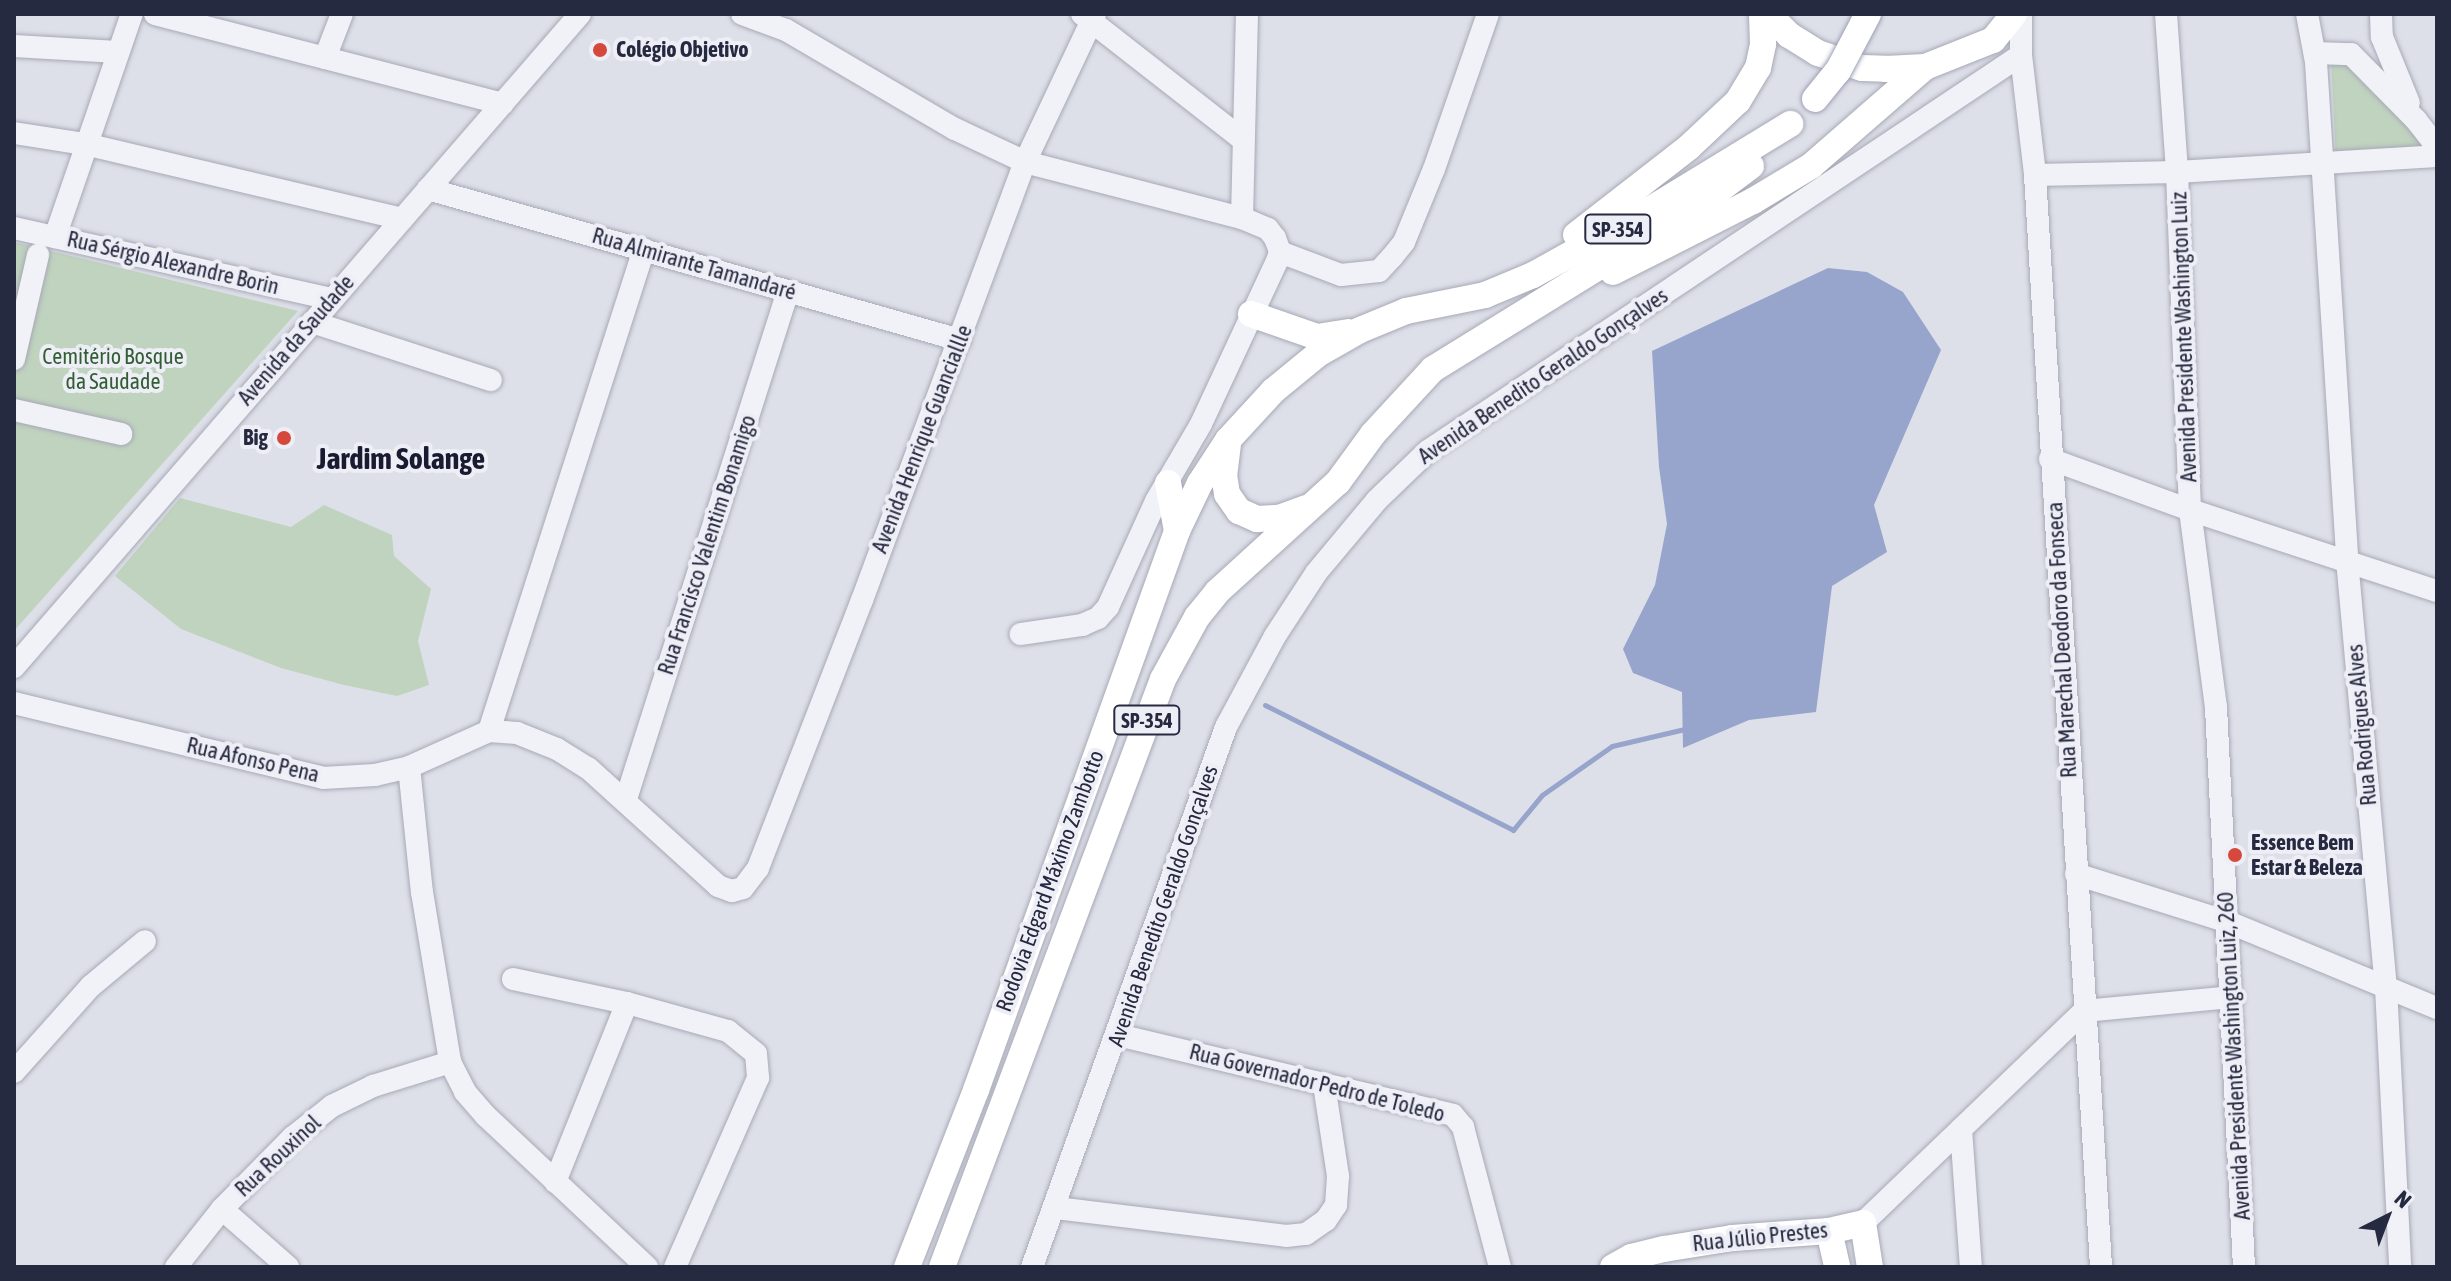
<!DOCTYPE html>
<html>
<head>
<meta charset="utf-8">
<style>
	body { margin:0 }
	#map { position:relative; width:2451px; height:1281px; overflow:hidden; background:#dee0e9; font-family:"Asap Condensed",sans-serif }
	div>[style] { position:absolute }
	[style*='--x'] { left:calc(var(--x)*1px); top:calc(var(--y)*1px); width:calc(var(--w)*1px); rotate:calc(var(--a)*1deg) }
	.green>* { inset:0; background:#bfd3bf }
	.water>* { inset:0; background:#97a4cb }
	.stream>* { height:5px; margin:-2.5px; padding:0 2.5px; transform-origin:2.5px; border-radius:2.5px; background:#97a4cb }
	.roads { filter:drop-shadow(0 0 2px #a7a9b6) drop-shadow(0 0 2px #a7a9b6) }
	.minor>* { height:22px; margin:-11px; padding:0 11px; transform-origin:11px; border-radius:11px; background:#f1f2f7 }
	.major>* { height:26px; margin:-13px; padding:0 13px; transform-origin:13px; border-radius:13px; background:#fff }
	.bridges { filter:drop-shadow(0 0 2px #9da1b5) drop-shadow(0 0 2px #9da1b5) }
	.major-bridge>* { height:26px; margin:-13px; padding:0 13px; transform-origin:13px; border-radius:13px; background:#fff }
	.dots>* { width:22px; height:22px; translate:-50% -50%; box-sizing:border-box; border:4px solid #eeeff6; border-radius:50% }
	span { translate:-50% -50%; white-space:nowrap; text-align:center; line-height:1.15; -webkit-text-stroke:8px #eeeff6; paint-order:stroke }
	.shield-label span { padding:2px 6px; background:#eeeff6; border:2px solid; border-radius:6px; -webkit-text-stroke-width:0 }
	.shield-label { font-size:20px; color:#262a40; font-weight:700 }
	.poi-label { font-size:22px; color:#262a40; font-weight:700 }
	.left { translate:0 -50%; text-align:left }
	.right { translate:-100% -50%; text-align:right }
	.street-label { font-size:22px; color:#262a40 }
	.park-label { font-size:22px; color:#335d35 }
	.district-label { font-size:30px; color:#191b31; font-weight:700 }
	.frame { position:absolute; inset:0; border:16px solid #262a40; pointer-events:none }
	.north { position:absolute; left:2347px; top:1177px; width:80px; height:80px; -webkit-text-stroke:6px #eeeff6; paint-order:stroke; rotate:42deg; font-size:22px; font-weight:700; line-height:32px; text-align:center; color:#262a40 }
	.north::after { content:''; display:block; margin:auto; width:28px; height:36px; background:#262a40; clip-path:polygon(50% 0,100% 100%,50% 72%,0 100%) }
</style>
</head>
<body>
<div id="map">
	<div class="green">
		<div style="clip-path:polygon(2338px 54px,2427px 146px,2336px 159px,2331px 60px)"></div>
		<div style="clip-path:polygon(14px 242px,298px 311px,14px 631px)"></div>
		<div style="clip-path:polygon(180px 498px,291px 527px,324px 505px,392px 535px,394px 556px,431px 589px,418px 641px,429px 685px,397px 696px,344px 685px,281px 668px,181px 629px,115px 576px)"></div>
	</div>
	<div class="water">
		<div style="clip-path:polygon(1828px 268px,1867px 272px,1903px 292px,1941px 350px,1874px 505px,1887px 552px,1832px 586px,1816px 712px,1749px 720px,1683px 748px,1682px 692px,1633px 673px,1623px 649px,1655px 585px,1667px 524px,1659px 467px,1652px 351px)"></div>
	</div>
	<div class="stream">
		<div style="--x:1265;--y:705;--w:278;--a:26.7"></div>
		<div style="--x:1513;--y:830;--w:45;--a:-50.4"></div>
		<div style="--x:1542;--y:795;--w:85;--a:-35"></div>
		<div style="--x:1612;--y:746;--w:79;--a:-13.2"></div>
	</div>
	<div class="roads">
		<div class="minor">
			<div style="--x:155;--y:14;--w:359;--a:14.5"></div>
			<div style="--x:742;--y:14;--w:47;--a:20"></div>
			<div style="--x:786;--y:30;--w:196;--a:30.4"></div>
			<div style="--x:955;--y:129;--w:77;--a:25.2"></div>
			<div style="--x:1025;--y:162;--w:224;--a:14.5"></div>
			<div style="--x:1242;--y:218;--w:28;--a:23"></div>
			<div style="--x:1268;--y:229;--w:11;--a:52"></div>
			<div style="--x:1275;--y:238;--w:15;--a:70"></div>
			<div style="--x:1280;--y:252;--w:9;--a:108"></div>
			<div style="--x:1277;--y:261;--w:180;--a:115"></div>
			<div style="--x:1201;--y:424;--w:89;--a:120.3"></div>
			<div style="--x:1156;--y:501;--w:116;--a:114.4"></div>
			<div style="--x:1108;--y:607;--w:15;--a:132"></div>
			<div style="--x:1098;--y:618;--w:17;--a:156"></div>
			<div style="--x:1082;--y:625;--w:62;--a:171.6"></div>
			<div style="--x:1082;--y:14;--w:204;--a:38"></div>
			<div style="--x:2021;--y:14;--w:41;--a:90"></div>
			<div style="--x:2021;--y:55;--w:121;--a:83.3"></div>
			<div style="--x:2035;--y:175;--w:1094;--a:86.54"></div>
			<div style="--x:2166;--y:14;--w:158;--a:86"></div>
			<div style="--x:2177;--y:172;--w:338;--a:87.8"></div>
			<div style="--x:2190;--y:510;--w:199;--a:82.5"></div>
			<div style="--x:2216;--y:707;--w:561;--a:87.14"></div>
			<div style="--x:2307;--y:14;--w:49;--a:79.4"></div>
			<div style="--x:2316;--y:62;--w:499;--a:86.4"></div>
			<div style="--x:2347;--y:560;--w:429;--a:84.8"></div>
			<div style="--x:2386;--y:987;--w:280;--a:87.1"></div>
			<div style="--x:2381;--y:14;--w:23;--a:88"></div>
			<div style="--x:2382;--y:37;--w:71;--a:67.8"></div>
			<div style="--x:14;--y:46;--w:104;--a:3.3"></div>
			<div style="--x:2315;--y:53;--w:36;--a:2"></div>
			<div style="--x:2351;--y:54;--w:93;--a:45.4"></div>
			<div style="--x:2416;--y:120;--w:34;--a:52"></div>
			<div style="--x:325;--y:58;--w:47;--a:-68.9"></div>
			<div style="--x:14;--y:133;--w:72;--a:8.8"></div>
			<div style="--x:85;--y:144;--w:326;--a:13.3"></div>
			<div style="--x:2035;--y:175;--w:142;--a:-1.2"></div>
			<div style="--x:2177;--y:172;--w:260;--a:-3.5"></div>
			<div style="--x:428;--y:189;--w:553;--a:15.85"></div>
			<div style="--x:1242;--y:218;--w:204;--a:-88.6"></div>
			<div style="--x:14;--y:228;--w:325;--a:12.6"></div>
			<div style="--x:55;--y:237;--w:236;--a:-71"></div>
			<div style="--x:1280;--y:252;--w:65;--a:20.7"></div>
			<div style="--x:1341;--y:275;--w:38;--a:-6"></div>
			<div style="--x:1379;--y:271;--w:19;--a:-47"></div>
			<div style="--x:1392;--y:257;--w:19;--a:-51"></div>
			<div style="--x:1404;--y:242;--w:79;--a:-67.7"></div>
			<div style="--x:1434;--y:169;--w:164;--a:-70.8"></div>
			<div style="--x:312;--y:322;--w:188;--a:18"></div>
			<div style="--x:14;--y:359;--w:107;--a:-77"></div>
			<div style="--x:14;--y:410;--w:110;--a:12.6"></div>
			<div style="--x:2050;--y:459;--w:149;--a:20"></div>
			<div style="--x:2190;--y:510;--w:260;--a:18.2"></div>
			<div style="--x:14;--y:667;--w:864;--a:-49.08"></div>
			<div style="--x:14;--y:703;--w:318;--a:13.6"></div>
			<div style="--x:323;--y:778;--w:52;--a:-3.3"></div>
			<div style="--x:375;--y:775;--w:35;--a:-13"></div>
			<div style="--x:409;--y:767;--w:88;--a:-24.2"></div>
			<div style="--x:489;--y:731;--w:28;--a:4"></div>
			<div style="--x:517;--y:733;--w:43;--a:21.8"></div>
			<div style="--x:557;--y:749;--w:36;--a:32"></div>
			<div style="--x:588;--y:768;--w:176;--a:42.2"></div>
			<div style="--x:718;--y:886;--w:15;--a:20"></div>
			<div style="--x:732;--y:891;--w:11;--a:-15"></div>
			<div style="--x:743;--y:888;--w:25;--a:-53"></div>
			<div style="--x:758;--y:868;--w:287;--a:-68.8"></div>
			<div style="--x:862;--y:600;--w:467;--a:-69.6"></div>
			<div style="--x:1025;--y:162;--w:164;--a:-64.7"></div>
			<div style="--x:489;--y:731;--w:506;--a:-72.17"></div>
			<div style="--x:409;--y:767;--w:126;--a:84.1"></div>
			<div style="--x:422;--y:892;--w:172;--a:80.6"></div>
			<div style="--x:450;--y:1062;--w:34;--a:63"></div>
			<div style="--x:465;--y:1092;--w:32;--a:49"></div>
			<div style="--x:486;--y:1116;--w:221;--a:43.2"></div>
			<div style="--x:626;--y:799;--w:533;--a:-72.31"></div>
			<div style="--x:2076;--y:874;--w:159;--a:17.5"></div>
			<div style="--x:2228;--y:922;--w:226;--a:22.4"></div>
			<div style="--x:513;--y:979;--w:116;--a:11.9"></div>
			<div style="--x:627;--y:1003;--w:105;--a:15.5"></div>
			<div style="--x:728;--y:1031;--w:36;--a:39"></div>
			<div style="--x:756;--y:1054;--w:24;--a:85"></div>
			<div style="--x:758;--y:1078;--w:206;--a:113.7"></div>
			<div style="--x:2084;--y:1011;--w:150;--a:-5.4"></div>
			<div style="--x:1118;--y:1035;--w:344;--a:13.4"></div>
			<div style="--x:1453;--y:1115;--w:16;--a:50"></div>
			<div style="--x:1463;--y:1127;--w:145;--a:75.2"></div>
			<div style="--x:14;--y:1072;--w:115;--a:-48.2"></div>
			<div style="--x:91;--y:986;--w:70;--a:-39.8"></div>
			<div style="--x:1961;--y:1129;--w:138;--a:85.9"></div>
			<div style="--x:555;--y:1182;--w:193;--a:-68.1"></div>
			<div style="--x:1056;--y:1208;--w:232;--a:6.9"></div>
			<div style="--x:1286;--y:1236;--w:20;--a:-6"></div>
			<div style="--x:1306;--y:1234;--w:24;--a:-35"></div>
			<div style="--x:1326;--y:1220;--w:18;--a:-56"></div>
			<div style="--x:1336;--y:1205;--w:29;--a:-86"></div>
			<div style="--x:1338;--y:1176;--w:92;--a:-98.7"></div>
			<div style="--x:222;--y:1209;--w:88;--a:41.3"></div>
			<div style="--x:1863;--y:1223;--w:306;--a:-43.8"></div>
			<div style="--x:176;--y:1267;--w:74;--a:-51.6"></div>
			<div style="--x:222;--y:1209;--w:101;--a:-45.4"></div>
			<div style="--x:293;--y:1137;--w:50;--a:-38.5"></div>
			<div style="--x:332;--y:1106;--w:46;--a:-26"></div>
			<div style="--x:373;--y:1086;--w:81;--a:-17.3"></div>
			<div style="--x:1032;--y:1267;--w:574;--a:-70.24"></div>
			<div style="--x:1226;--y:727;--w:103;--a:-61.7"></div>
			<div style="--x:1275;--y:636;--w:75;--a:-56.9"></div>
			<div style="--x:1316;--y:573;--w:95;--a:-50.1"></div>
			<div style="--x:1377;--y:500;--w:71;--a:-43.9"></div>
			<div style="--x:1428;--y:451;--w:713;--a:-33.73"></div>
		</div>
		<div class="major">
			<div style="--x:1768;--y:14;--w:30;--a:45"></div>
			<div style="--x:1789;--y:35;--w:34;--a:32"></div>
			<div style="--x:1818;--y:53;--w:46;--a:18.8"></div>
			<div style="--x:1862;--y:68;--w:24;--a:2"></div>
			<div style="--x:1886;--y:69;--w:39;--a:-3"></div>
			<div style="--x:1925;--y:67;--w:73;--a:-21.7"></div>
			<div style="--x:1993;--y:40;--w:33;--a:-51"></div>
			<div style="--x:1576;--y:235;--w:143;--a:-37.9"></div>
			<div style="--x:1689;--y:147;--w:67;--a:-43.2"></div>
			<div style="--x:1738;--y:101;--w:39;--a:-59"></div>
			<div style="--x:1758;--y:68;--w:25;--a:-78"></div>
			<div style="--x:1763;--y:44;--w:30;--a:-92"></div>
			<div style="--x:1613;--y:272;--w:157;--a:-26.9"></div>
			<div style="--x:1753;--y:201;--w:68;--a:-31.1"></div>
			<div style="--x:1811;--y:166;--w:151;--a:-41"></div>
			<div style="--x:1251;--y:314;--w:70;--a:19.2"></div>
			<div style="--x:1317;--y:337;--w:32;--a:-9"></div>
			<div style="--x:1228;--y:444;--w:31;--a:97"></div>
			<div style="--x:1224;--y:475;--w:19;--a:81"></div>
			<div style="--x:1227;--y:494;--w:21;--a:55"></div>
			<div style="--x:1239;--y:511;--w:20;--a:24"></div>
			<div style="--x:1257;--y:519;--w:22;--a:-3"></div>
			<div style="--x:1279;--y:518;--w:29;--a:-20"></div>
			<div style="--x:1168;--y:483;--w:49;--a:79.4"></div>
			<div style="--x:1829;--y:1231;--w:37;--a:77"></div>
			<div style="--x:907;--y:1267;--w:190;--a:-68.7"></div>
			<div style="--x:976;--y:1090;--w:594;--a:-70.22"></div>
			<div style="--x:1177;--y:531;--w:53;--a:-64.4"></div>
			<div style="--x:1200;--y:483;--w:51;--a:-56.9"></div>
			<div style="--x:1228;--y:440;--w:67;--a:-47.4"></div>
			<div style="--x:1273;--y:391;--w:58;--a:-39.4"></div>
			<div style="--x:1318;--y:354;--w:48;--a:-29.7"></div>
			<div style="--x:1360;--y:330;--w:50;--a:-22.4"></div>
			<div style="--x:1406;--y:311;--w:81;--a:-11.4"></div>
			<div style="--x:1485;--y:295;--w:52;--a:-22.6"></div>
			<div style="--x:1533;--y:275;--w:124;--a:-29.1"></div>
			<div style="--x:1641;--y:215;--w:175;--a:-31.4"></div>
			<div style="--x:942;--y:1267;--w:628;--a:-69.4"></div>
			<div style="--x:1163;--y:679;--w:71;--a:-61.3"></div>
			<div style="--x:1197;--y:617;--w:32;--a:-51"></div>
			<div style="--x:1217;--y:592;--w:164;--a:-42.3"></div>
			<div style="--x:1338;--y:482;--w:59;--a:-53.9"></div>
			<div style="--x:1373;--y:434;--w:88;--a:-47.3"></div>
			<div style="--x:1433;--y:369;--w:317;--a:-31.7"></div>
			<div style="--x:1703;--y:202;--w:60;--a:-36.9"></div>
			<div style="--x:1613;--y:1267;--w:21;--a:-29"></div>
			<div style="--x:1631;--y:1257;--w:34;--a:-14"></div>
			<div style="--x:1664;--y:1249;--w:69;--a:-9.2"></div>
			<div style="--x:1732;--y:1238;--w:97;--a:-4.1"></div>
			<div style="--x:1829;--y:1231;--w:35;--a:-13"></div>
			<div style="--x:1863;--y:1223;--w:45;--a:81"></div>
		</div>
	</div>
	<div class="bridges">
		<div class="major-bridge">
			<div style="--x:1815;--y:99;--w:36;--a:-51"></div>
			<div style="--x:1838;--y:71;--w:64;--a:-62.2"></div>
		</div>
	</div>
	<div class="dots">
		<div style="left:600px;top:50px;background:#d5483c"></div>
		<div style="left:284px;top:438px;background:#d5483c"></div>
		<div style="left:2235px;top:855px;background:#d5483c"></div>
	</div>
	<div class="shield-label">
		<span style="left:1618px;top:229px">SP-354</span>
		<span style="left:1147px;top:720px">SP-354</span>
	</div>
	<div class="poi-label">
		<span class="left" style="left:616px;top:50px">Colégio Objetivo</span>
		<span class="right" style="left:268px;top:438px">Big</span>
		<span class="left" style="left:2251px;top:855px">Essence Bem<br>Estar &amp; Beleza</span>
	</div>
	<div class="street-label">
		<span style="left:173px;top:263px;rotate:13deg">Rua Sérgio Alexandre Borin</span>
		<span style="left:694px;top:264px;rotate:16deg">Rua Almirante Tamandaré</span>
		<span style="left:2184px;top:337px;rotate:-92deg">Avenida Presidente Washington Luiz</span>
		<span style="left:296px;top:340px;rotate:-49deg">Avenida da Saudade</span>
		<span style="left:1543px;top:376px;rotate:-34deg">Avenida Benedito Geraldo Gonçalves</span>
		<span style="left:922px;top:439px;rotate:-69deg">Avenida Henrique Guanciallle</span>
		<span style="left:707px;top:545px;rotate:-72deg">Rua Francisco Valentim Bonamigo</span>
		<span style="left:2062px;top:640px;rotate:-93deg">Rua Marechal Deodoro da Fonseca</span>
		<span style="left:2362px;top:725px;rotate:-95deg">Rua Rodrigues Alves</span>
		<span style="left:253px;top:760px;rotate:13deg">Rua Afonso Pena</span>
		<span style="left:1050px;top:881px;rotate:-70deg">Rodovia Edgard Máximo Zambotto</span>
		<span style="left:1163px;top:906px;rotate:-71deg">Avenida Benedito Geraldo Gonçalves</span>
		<span style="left:2234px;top:1056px;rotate:-93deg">Avenida Presidente Washington Luiz, 260</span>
		<span style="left:1317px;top:1083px;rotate:14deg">Rua Governador Pedro de Toledo</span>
		<span style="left:278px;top:1156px;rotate:-43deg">Rua Rouxinol</span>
		<span style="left:1760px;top:1237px;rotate:-6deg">Rua Júlio Prestes</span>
	</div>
	<div class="park-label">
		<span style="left:113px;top:369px">Cemitério Bosque<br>da Saudade</span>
	</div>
	<div class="district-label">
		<span style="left:401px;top:458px">Jardim Solange</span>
	</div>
	<div class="frame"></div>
	<div class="north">N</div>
</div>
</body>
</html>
